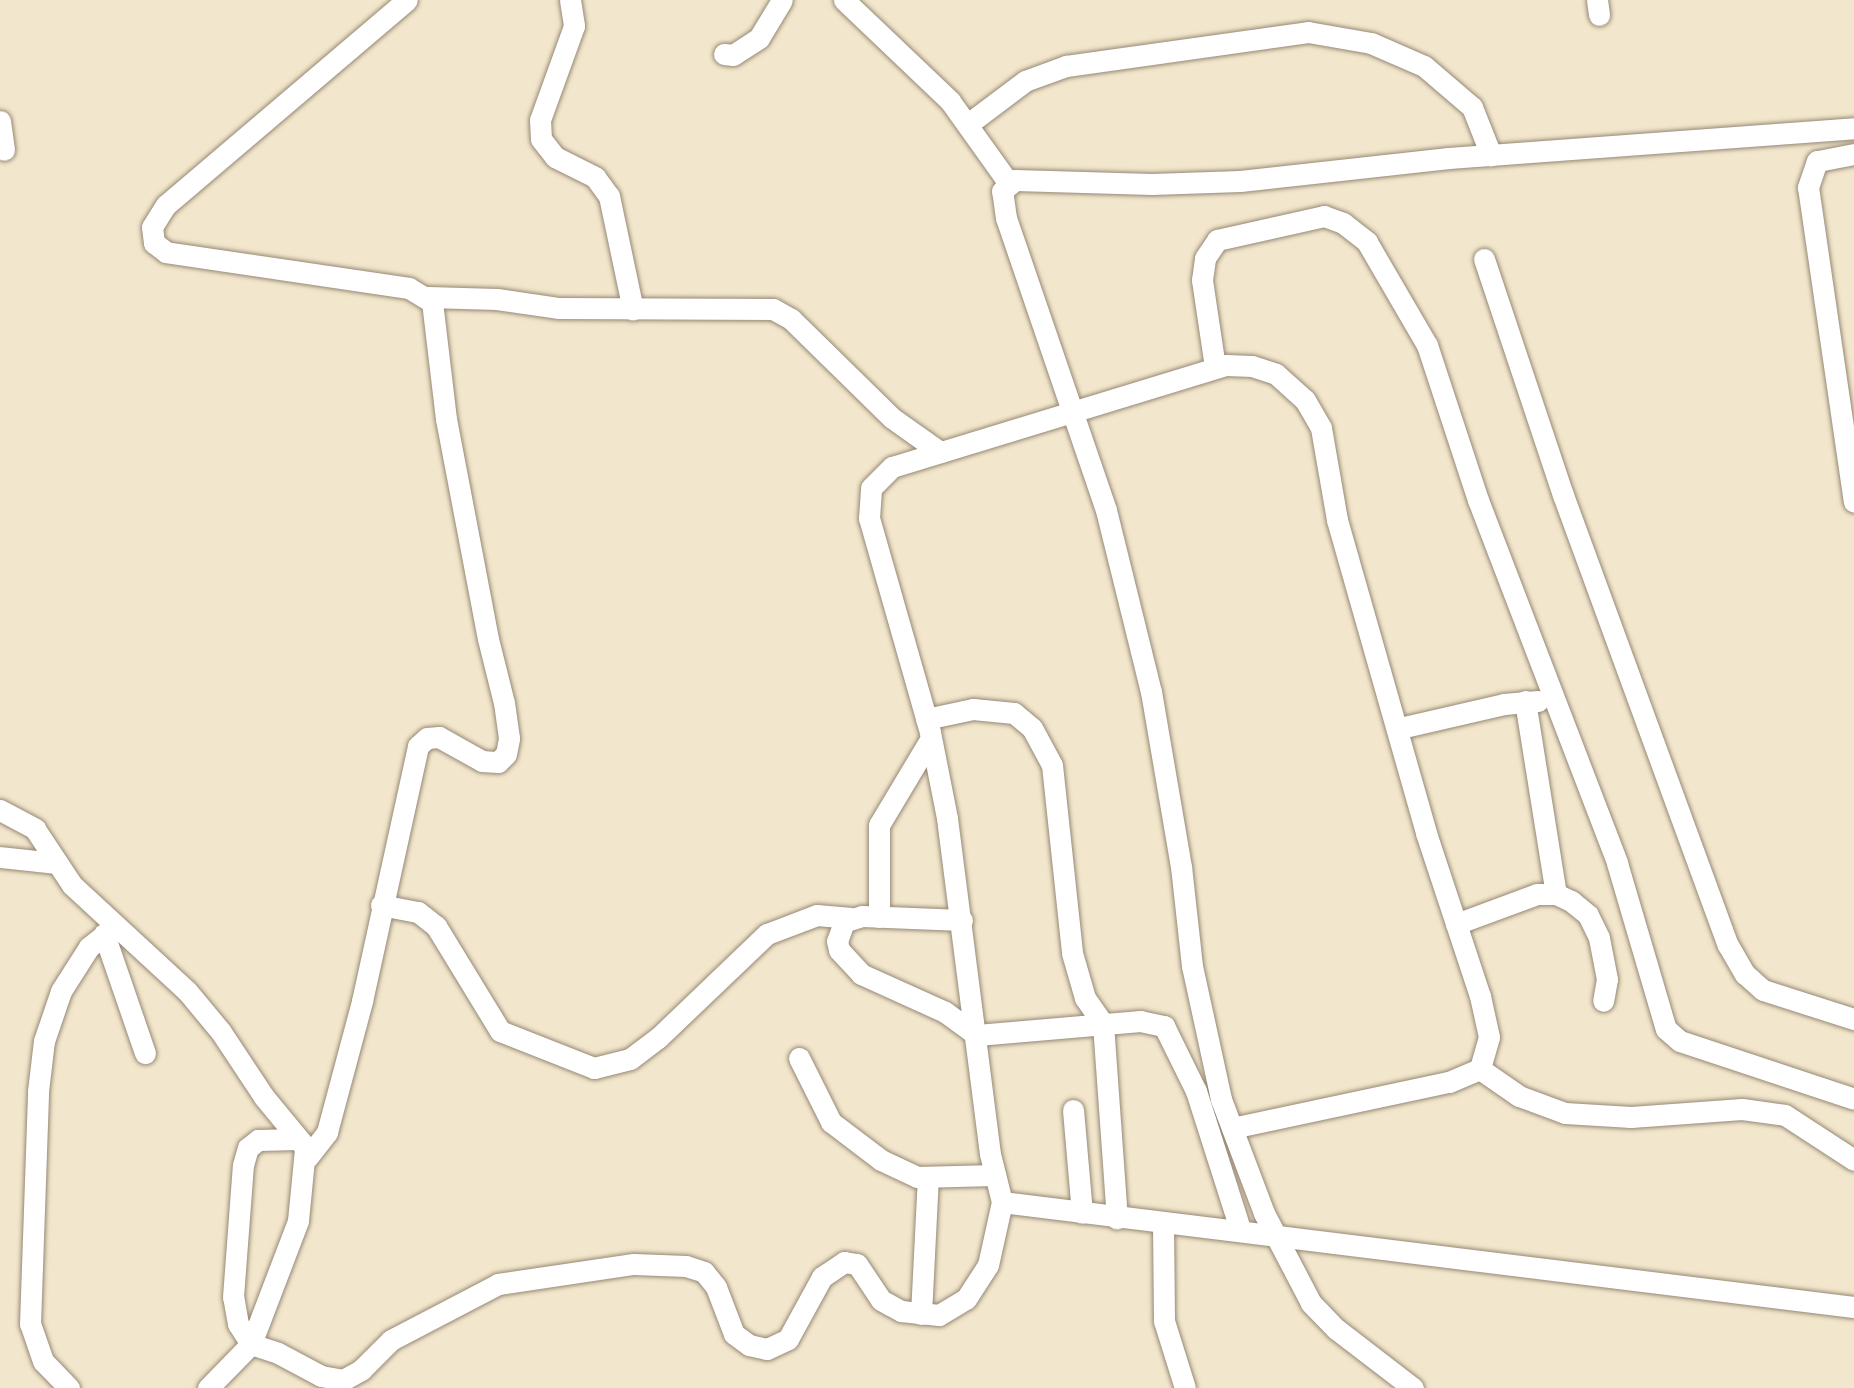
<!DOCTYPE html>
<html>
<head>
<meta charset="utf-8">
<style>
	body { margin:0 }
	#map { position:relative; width:1854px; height:1388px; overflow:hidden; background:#f2e6cc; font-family:Mynerve,sans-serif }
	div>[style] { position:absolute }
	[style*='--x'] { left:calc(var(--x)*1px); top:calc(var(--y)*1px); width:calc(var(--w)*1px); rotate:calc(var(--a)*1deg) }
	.roads { filter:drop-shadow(0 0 2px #968875) drop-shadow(0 0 2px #968875) }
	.minor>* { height:21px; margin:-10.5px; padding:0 10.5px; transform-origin:10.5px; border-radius:10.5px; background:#fff }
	span { translate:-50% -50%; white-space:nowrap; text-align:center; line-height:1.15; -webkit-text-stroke:6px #fbf7ec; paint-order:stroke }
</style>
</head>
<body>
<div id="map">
	<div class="roads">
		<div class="minor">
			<div style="--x:570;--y:0;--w:26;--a:81"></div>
			<div style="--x:574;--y:26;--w:100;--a:109.9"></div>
			<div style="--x:540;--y:120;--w:19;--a:87"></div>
			<div style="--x:541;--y:139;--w:23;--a:52"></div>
			<div style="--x:555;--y:157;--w:45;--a:26.6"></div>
			<div style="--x:595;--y:177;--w:24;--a:54"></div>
			<div style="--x:609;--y:196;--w:116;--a:78.1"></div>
			<div style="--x:844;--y:0;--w:146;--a:43.6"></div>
			<div style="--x:950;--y:101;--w:100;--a:54.4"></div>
			<div style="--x:1597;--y:0;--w:15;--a:82"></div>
			<div style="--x:724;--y:54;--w:9;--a:6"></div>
			<div style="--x:733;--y:55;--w:31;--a:-33"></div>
			<div style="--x:759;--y:38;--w:44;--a:-58.8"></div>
			<div style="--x:0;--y:121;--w:29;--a:82"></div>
			<div style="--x:968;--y:124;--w:71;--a:-37"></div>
			<div style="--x:1025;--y:81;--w:44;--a:-20.1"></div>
			<div style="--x:1066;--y:66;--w:244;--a:-8"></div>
			<div style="--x:1308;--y:32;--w:64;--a:9.9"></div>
			<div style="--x:1371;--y:43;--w:58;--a:23.5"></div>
			<div style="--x:1424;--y:66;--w:63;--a:40.5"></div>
			<div style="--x:1472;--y:107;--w:52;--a:68.4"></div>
			<div style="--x:1854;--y:154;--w:38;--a:169"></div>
			<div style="--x:1817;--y:161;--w:28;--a:109"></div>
			<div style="--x:1808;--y:187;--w:318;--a:81.7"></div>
			<div style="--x:1484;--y:259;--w:249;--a:71.5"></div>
			<div style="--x:1563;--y:495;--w:479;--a:69.9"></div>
			<div style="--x:1728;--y:945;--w:34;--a:60"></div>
			<div style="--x:1745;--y:974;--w:24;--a:42"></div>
			<div style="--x:1763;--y:990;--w:96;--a:17.7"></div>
			<div style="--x:428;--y:297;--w:69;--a:1.7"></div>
			<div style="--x:497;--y:299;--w:63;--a:8.3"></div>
			<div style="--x:559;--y:308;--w:214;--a:0.3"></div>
			<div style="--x:773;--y:309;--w:21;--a:29"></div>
			<div style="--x:791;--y:319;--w:141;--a:44.4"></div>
			<div style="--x:892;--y:418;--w:59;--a:35.3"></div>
			<div style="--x:1215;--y:367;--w:88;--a:-98.5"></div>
			<div style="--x:1202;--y:280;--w:22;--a:-82"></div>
			<div style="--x:1205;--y:258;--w:22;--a:-56"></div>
			<div style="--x:1217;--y:240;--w:110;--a:-12.6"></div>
			<div style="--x:1324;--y:216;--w:20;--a:20"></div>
			<div style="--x:1343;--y:223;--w:31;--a:38"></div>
			<div style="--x:1367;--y:242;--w:119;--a:59.8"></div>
			<div style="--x:1427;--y:345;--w:163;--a:71.8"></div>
			<div style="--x:1478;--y:500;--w:389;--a:69"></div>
			<div style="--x:1617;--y:863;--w:173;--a:73.6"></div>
			<div style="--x:1666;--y:1029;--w:18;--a:41"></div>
			<div style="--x:1680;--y:1041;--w:183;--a:18.4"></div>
			<div style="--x:1525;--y:701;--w:195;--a:80.9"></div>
			<div style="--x:926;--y:719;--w:48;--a:-12"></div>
			<div style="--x:973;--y:709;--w:41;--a:5.6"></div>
			<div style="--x:1014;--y:713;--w:23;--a:40"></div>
			<div style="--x:1032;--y:728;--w:42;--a:61.6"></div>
			<div style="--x:1052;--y:765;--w:189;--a:83.9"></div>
			<div style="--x:1072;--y:953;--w:47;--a:73.9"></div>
			<div style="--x:1085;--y:998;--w:32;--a:55"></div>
			<div style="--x:1103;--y:1024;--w:195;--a:85.9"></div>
			<div style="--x:1400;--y:728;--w:107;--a:-13"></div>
			<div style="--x:1504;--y:704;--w:34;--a:-5"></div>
			<div style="--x:0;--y:810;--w:40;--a:28"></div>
			<div style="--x:35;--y:829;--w:67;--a:56.5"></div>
			<div style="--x:72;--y:885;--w:156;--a:42.7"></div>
			<div style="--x:187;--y:991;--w:53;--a:50.3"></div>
			<div style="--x:221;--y:1032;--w:78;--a:56.5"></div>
			<div style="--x:264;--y:1097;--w:60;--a:50.4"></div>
			<div style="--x:302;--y:1143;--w:7;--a:63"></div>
			<div style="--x:305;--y:1149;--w:72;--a:95.6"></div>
			<div style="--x:298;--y:1221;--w:132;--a:110.9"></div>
			<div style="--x:251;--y:1344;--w:24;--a:-123"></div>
			<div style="--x:238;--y:1324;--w:27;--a:-100"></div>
			<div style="--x:233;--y:1297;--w:132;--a:-85.7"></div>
			<div style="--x:243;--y:1165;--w:18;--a:-74"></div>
			<div style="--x:248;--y:1148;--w:13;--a:-39"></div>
			<div style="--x:258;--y:1140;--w:40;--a:-1.4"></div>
			<div style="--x:0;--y:857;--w:56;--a:6.1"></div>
			<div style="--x:381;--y:905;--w:38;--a:11"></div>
			<div style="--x:418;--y:912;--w:23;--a:38"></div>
			<div style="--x:436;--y:926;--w:123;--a:58.6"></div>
			<div style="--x:500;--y:1031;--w:101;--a:21.5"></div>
			<div style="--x:594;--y:1068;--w:37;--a:-14"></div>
			<div style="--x:630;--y:1059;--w:35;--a:-37"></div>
			<div style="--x:658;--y:1038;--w:151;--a:-43.7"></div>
			<div style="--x:767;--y:934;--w:53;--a:-20.8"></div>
			<div style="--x:817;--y:915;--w:34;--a:5"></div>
			<div style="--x:879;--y:917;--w:92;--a:-90"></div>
			<div style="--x:879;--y:825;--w:101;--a:-59.1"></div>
			<div style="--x:962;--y:920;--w:100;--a:-177.7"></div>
			<div style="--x:862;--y:916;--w:19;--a:162"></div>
			<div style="--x:844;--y:922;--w:20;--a:110"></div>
			<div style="--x:837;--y:941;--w:9;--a:77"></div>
			<div style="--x:839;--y:950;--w:33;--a:47"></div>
			<div style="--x:861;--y:974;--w:92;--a:24.3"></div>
			<div style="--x:945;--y:1012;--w:39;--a:36"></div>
			<div style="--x:977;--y:1035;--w:164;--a:-4.9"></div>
			<div style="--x:1140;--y:1021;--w:25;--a:12"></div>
			<div style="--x:1164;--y:1026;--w:72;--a:63.8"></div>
			<div style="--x:1196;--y:1091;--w:145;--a:72.3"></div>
			<div style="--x:1456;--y:924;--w:86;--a:-20.3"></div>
			<div style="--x:1537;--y:894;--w:19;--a:0"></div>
			<div style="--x:1556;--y:894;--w:17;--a:25"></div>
			<div style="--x:1571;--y:901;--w:22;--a:39"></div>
			<div style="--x:1588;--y:915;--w:25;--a:64"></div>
			<div style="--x:1599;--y:938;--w:42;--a:79"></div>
			<div style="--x:1607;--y:979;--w:22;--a:100"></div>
			<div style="--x:104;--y:934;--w:126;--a:71"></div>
			<div style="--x:799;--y:1058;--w:72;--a:63.4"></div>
			<div style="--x:831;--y:1122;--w:63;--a:37.2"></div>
			<div style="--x:881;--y:1160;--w:40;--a:25"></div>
			<div style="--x:917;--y:1177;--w:78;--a:-1.5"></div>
			<div style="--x:1073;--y:1110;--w:103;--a:85"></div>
			<div style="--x:1232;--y:1128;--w:222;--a:-12"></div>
			<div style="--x:1449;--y:1082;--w:34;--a:-23"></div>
			<div style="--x:307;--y:1158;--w:33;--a:-52"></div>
			<div style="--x:327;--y:1132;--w:136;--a:-75"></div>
			<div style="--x:362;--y:1001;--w:261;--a:-77.6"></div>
			<div style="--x:418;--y:746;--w:12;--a:-42"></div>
			<div style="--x:427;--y:738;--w:12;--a:-5"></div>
			<div style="--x:439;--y:737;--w:49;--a:29.2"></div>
			<div style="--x:482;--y:761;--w:16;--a:4"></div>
			<div style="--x:498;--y:762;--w:11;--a:-45"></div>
			<div style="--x:506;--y:754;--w:16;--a:-79"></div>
			<div style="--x:509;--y:738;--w:35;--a:-98"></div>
			<div style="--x:504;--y:703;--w:66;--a:-104"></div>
			<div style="--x:488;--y:639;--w:224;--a:-100.8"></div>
			<div style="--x:446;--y:419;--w:118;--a:-96.8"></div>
			<div style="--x:432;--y:302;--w:27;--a:-149"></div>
			<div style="--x:409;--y:288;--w:246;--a:-171.6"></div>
			<div style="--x:166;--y:252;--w:15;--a:-143"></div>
			<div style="--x:154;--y:243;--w:16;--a:-97"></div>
			<div style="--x:152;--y:227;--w:26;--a:-58"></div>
			<div style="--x:166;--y:205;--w:316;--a:-40.4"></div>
			<div style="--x:1002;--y:1202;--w:858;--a:7.03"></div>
			<div style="--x:1163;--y:1223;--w:98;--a:89.4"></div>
			<div style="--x:1164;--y:1321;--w:70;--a:72.6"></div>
			<div style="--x:921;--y:1314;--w:137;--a:-87.1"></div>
			<div style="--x:69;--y:1388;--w:37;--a:-134"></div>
			<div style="--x:43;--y:1361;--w:39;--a:-109"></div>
			<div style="--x:30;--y:1324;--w:233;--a:-88"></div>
			<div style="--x:38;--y:1091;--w:50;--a:-83.2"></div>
			<div style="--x:44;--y:1041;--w:53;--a:-71.2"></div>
			<div style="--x:61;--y:991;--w:52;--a:-57.5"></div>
			<div style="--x:89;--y:947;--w:34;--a:-38"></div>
			<div style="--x:208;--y:1388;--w:62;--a:-45.7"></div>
			<div style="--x:251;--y:1344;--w:28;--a:18"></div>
			<div style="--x:278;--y:1353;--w:49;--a:28.1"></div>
			<div style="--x:321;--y:1376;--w:22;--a:10"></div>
			<div style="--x:343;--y:1380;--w:21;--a:-29"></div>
			<div style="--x:361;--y:1370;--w:42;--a:-45"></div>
			<div style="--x:391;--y:1340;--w:121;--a:-27.6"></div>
			<div style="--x:498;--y:1284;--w:137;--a:-8.4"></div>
			<div style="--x:634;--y:1264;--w:52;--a:2.2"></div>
			<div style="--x:686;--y:1266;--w:19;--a:18"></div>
			<div style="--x:704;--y:1272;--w:19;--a:51"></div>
			<div style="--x:716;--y:1287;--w:50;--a:69"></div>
			<div style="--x:734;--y:1334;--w:19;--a:36"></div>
			<div style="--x:749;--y:1345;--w:18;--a:13"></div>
			<div style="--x:767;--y:1349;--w:23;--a:-25"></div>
			<div style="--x:788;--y:1339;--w:71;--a:-61.3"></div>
			<div style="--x:822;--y:1277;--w:27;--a:-34"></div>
			<div style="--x:844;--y:1262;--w:13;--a:9"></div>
			<div style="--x:857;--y:1264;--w:43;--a:56.3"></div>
			<div style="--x:881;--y:1300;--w:23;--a:29"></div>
			<div style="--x:901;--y:1311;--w:38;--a:6"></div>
			<div style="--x:939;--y:1315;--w:31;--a:-31"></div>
			<div style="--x:966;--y:1299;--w:40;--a:-57.1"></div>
			<div style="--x:988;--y:1265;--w:65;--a:-77.5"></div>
			<div style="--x:1002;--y:1202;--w:49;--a:-104"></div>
			<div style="--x:990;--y:1154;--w:339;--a:-97.3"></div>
			<div style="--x:947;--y:818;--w:88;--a:-101.2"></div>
			<div style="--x:930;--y:732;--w:223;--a:-105.9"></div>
			<div style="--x:869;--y:518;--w:30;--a:-86"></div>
			<div style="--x:871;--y:488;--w:30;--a:-45"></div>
			<div style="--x:892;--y:467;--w:349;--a:-17"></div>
			<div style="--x:1226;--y:365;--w:26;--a:2"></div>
			<div style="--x:1252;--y:366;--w:25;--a:18"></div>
			<div style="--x:1276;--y:374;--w:39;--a:42"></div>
			<div style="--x:1305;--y:400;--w:32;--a:60"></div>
			<div style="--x:1321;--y:428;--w:93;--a:80.1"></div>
			<div style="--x:1337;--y:520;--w:325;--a:74.1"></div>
			<div style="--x:1426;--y:833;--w:172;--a:71.7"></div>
			<div style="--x:1480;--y:996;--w:42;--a:77.6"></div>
			<div style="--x:1489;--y:1037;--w:33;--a:106"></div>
			<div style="--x:1480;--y:1069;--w:47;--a:34.7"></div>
			<div style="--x:1519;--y:1096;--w:49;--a:20.3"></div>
			<div style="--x:1565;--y:1113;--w:66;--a:3.5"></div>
			<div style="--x:1631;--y:1117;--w:111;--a:-4.1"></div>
			<div style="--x:1742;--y:1109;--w:43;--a:7.9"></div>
			<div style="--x:1785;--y:1115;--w:82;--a:33.1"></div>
			<div style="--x:1413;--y:1388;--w:97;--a:-142.5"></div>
			<div style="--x:1336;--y:1329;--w:36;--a:-134"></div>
			<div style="--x:1311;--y:1303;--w:102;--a:-117.6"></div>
			<div style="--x:1264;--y:1213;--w:122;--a:-110.7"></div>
			<div style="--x:1221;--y:1099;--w:136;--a:-102.3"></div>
			<div style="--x:1192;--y:966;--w:100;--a:-96.3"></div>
			<div style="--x:1181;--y:867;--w:178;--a:-99.7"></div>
			<div style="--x:1151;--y:692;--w:187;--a:-103.9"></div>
			<div style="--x:1106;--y:510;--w:309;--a:-108.9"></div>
			<div style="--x:1006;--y:218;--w:27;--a:-98"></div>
			<div style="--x:1002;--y:191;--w:17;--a:-40"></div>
			<div style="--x:1015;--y:180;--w:137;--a:1.7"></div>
			<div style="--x:1152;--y:184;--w:88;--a:-2"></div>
			<div style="--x:1240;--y:181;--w:210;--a:-6.3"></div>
			<div style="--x:1449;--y:158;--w:406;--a:-4.2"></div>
		</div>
	</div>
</div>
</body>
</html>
